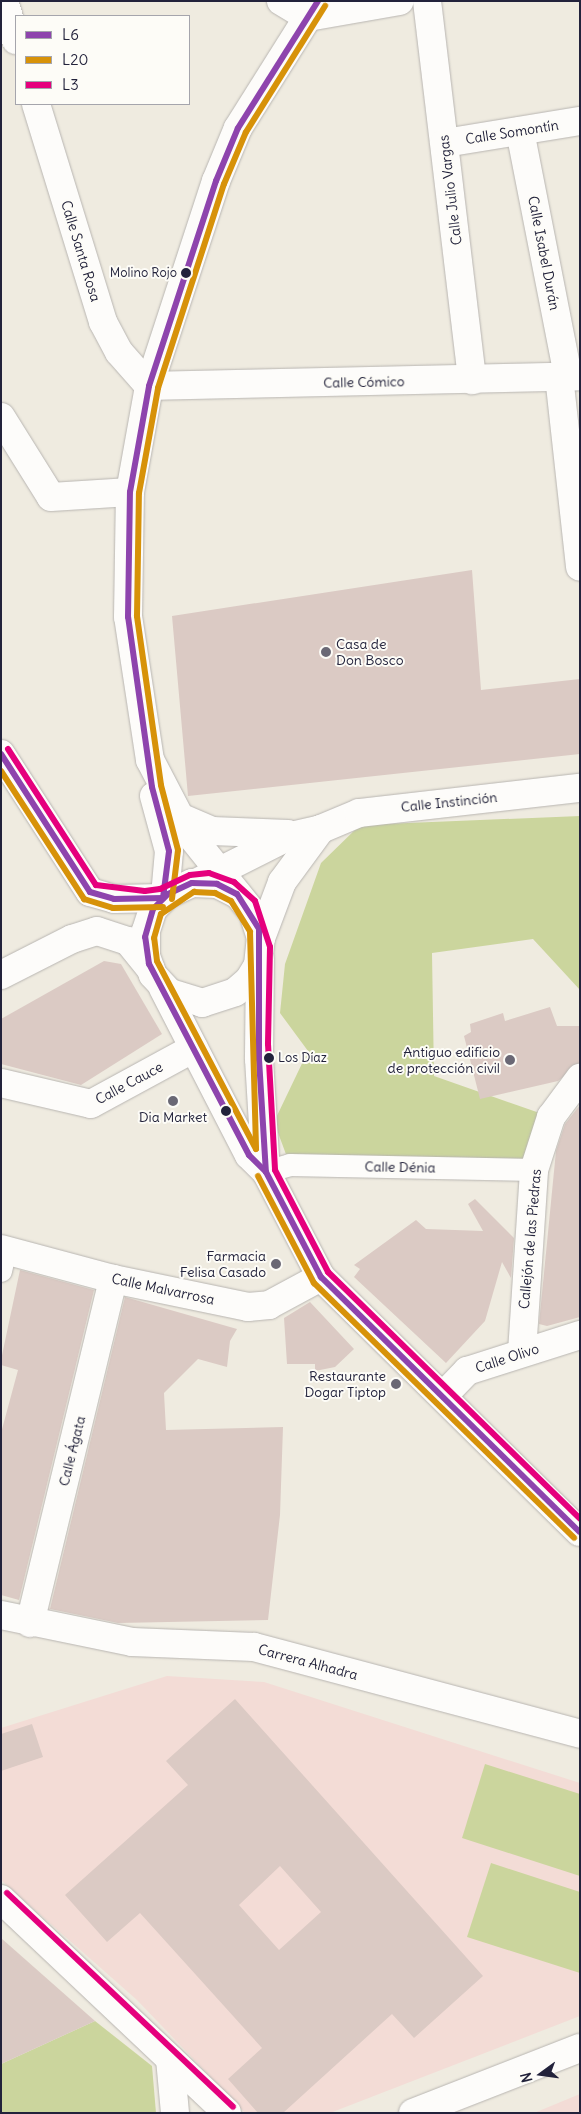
<!DOCTYPE html>
<html>
<head>
<meta charset="utf-8">
<style>
	body { margin:0 }
	#map { position:relative; width:581px; height:2114px; overflow:hidden; background:#efebe0; font-family:Delius,sans-serif }
	div>[style] { position:absolute }
	[style*='--x'] { left:calc(var(--x)*1px); top:calc(var(--y)*1px); width:calc(var(--w)*1px); rotate:calc(var(--a)*1deg) }
	.built>* { inset:0; background:#f3dcd6 }
	.green>* { inset:0; background:#cbd59d }
	.building>* { inset:0; background:#dbcac4 }
	.roads { filter:drop-shadow(0 0 1px #b8b5b1) drop-shadow(0 0 1px #b8b5b1) }
	.pedestrian>* { height:22px; margin:-11px; padding:0 11px; transform-origin:11px; border-radius:11px; background:#fdfcfa }
	.minor>* { height:28px; margin:-14px; padding:0 14px; transform-origin:14px; border-radius:14px; background:#fdfcfa }
	.tertiary>* { height:28px; margin:-14px; padding:0 14px; transform-origin:14px; border-radius:14px; background:#fdfcfa }
	.primary>* { height:28px; margin:-14px; padding:0 14px; transform-origin:14px; border-radius:14px; background:#fdfcfa }
	.bus-1>* { height:6px; margin:-3px; padding:0 3px; transform-origin:3px; border-radius:3px; background:#8e44ad }
	.bus-2>* { height:6px; margin:-3px; padding:0 3px; transform-origin:3px; border-radius:3px; background:#d79209 }
	.bus-3>* { height:6px; margin:-3px; padding:0 3px; transform-origin:3px; border-radius:3px; background:#e5007d }
	.dots>* { width:14px; height:14px; translate:-50% -50%; box-sizing:border-box; border:2px solid #fdfcf7; border-radius:50% }
	span { translate:-50% -50%; white-space:nowrap; text-align:center; line-height:1.15; -webkit-text-stroke:4px #fdfcf7; paint-order:stroke }
	.bus-label { font-size:13px; color:#22223b }
	.right { translate:-100% -50%; text-align:right }
	.left { translate:0 -50%; text-align:left }
	.street-label { font-size:14px; color:#22223b }
	.poi-label { font-size:14px; color:#22223b }
	.frame { position:absolute; inset:0; border:2px solid #22223b; pointer-events:none }
	.legend { position:absolute; left:15px; top:15px; width:175px; height:90px; box-sizing:border-box; background:#fdfcf7; border:1px solid #a5a5ac; margin:0; padding:6px 9px; list-style:none; font-size:15px; color:#22223b }
	.legend li { display:flex; align-items:center; gap:10px; height:25px }
	.legend b { width:25px; border:1px solid #a5a5ac }
	.north { position:absolute; left:516px; top:2049px; width:50px; height:50px; -webkit-text-stroke:4px #fdfcf7; paint-order:stroke; rotate:256deg; font-size:14px; font-weight:700; line-height:20px; text-align:center; color:#22223b }
	.north::after { content:''; display:block; margin:auto; width:18px; height:22px; background:#22223b; clip-path:polygon(50% 0,100% 100%,50% 72%,0 100%) }
</style>
</head>
<body>
<div id="map">
	<div class="built">
		<div style="clip-path:polygon(167px 1676px,264px 1682px,580px 1783px,580px 2016px,330px 2113px,245px 2113px,137px 2000px,1px 1880px,1px 1728px)"></div>
		<div style="clip-path:polygon(580px 2094px,580px 2113px,534px 2113px,563px 2101px)"></div>
	</div>
	<div class="green">
		<div style="clip-path:polygon(580px 816px,580px 990px,533px 939px,432px 953px,434px 1076px,551px 1117px,534px 1170px,290px 1165px,274px 1122px,308px 1051px,280px 1013px,285px 964px,321px 863px,360px 825px)"></div>
		<div style="clip-path:polygon(485px 1764px,580px 1794px,580px 1876px,462px 1838px)"></div>
		<div style="clip-path:polygon(491px 1863px,580px 1892px,580px 1973px,467px 1937px)"></div>
		<div style="clip-path:polygon(95px 2021px,152px 2066px,156px 2113px,1px 2113px,1px 2064px)"></div>
	</div>
	<div class="building">
		<div style="clip-path:polygon(472px 570px,481px 690px,580px 679px,580px 754px,188px 796px,172px 616px)"></div>
		<div style="clip-path:polygon(104px 961px,121px 964px,162px 1034px,81px 1085px,1px 1064px,1px 1019px)"></div>
		<div style="clip-path:polygon(550px 1007px,557px 1026px,580px 1026px,580px 1063px,558px 1081px,480px 1099px,464px 1036px,471px 1032px,470px 1024px,503px 1013px,505px 1021px)"></div>
		<div style="clip-path:polygon(580px 1105px,580px 1317px,547px 1326px,539px 1324px,556px 1151px,565px 1124px)"></div>
		<div style="clip-path:polygon(475px 1199px,514px 1238px,511px 1278px,502px 1262px,485px 1321px,446px 1363px,354px 1277px,360px 1269px,354px 1265px,416px 1220px,426px 1229px,483px 1231px,468px 1204px)"></div>
		<div style="clip-path:polygon(20px 1270px,94px 1290px,19px 1600px,1px 1595px,1px 1433px,18px 1370px,1px 1365px,1px 1360px)"></div>
		<div style="clip-path:polygon(125px 1297px,237px 1329px,230px 1341px,227px 1367px,198px 1359px,164px 1393px,166px 1430px,283px 1427px,280px 1515px,268px 1620px,118px 1623px,50px 1609px)"></div>
		<div style="clip-path:polygon(310px 1302px,354px 1349px,335px 1367px,315px 1371px,315px 1364px,287px 1364px,284px 1318px)"></div>
		<div style="clip-path:polygon(evenodd,235px 1699px,483px 1976px,414px 2038px,392px 2014px,283px 2113px,258px 2113px,228px 2079px,262px 2048px,140px 1913px,107px 1942px,65px 1895px,188px 1785px,166px 1761px,235px 1699px,280px 1866px,321px 1912px,279px 1950px,239px 1905px,280px 1866px)"></div>
		<div style="clip-path:polygon(32px 1724px,43px 1757px,1px 1771px,1px 1734px)"></div>
		<div style="clip-path:polygon(1px 1938px,95px 2021px,1px 2064px)"></div>
	</div>
	<div class="roads">
		<div class="pedestrian">
			<div style="--x:266;--y:1172;--w:25;--a:-16"></div>
			<div style="--x:290;--y:1165;--w:244;--a:1.2"></div>
			<div style="--x:1;--y:1271;--w:22;--a:-77"></div>
		</div>
		<div class="minor">
			<div style="--x:4;--y:1;--w:41;--a:72.9"></div>
			<div style="--x:281;--y:1;--w:31;--a:31"></div>
			<div style="--x:308;--y:17;--w:93;--a:-9.9"></div>
			<div style="--x:427;--y:1;--w:382;--a:83.2"></div>
			<div style="--x:36;--y:104;--w:228;--a:72.9"></div>
			<div style="--x:103;--y:322;--w:34;--a:62"></div>
			<div style="--x:119;--y:352;--w:45;--a:48.6"></div>
			<div style="--x:149;--y:386;--w:431;--a:-1.3"></div>
			<div style="--x:520;--y:131;--w:250;--a:78.9"></div>
			<div style="--x:445;--y:143;--w:137;--a:-9.3"></div>
			<div style="--x:559;--y:376;--w:192;--a:83.7"></div>
			<div style="--x:1;--y:417;--w:94;--a:58"></div>
			<div style="--x:51;--y:497;--w:79;--a:-3.6"></div>
			<div style="--x:1;--y:754;--w:164;--a:57.2"></div>
			<div style="--x:90;--y:892;--w:25;--a:16"></div>
			<div style="--x:114;--y:899;--w:49;--a:-1.2"></div>
			<div style="--x:1;--y:975;--w:80;--a:-26.9"></div>
			<div style="--x:72;--y:939;--w:26;--a:-18"></div>
			<div style="--x:97;--y:931;--w:33;--a:18"></div>
			<div style="--x:128;--y:941;--w:36;--a:51"></div>
			<div style="--x:1;--y:1083;--w:92;--a:13.1"></div>
			<div style="--x:91;--y:1104;--w:117;--a:-28.5"></div>
			<div style="--x:1;--y:1249;--w:116;--a:15"></div>
			<div style="--x:113;--y:1279;--w:138;--a:11.7"></div>
			<div style="--x:248;--y:1307;--w:21;--a:-5"></div>
			<div style="--x:269;--y:1305;--w:59;--a:-28.3"></div>
			<div style="--x:522;--y:1352;--w:182;--a:-86.2"></div>
			<div style="--x:534;--y:1170;--w:56;--a:-72.2"></div>
			<div style="--x:551;--y:1117;--w:49;--a:-53.4"></div>
			<div style="--x:30;--y:1623;--w:354;--a:-76.4"></div>
			<div style="--x:413;--y:2113;--w:179;--a:-21.3"></div>
		</div>
		<div class="tertiary">
			<div style="--x:177;--y:816;--w:38;--a:23"></div>
			<div style="--x:212;--y:831;--w:76;--a:2.3"></div>
			<div style="--x:198;--y:882;--w:100;--a:-26.8"></div>
			<div style="--x:287;--y:837;--w:35;--a:-13"></div>
			<div style="--x:321;--y:829;--w:41;--a:-22.8"></div>
			<div style="--x:359;--y:813;--w:222;--a:-6.5"></div>
			<div style="--x:261;--y:938;--w:60;--a:-69.4"></div>
			<div style="--x:282;--y:882;--w:66;--a:-53.7"></div>
			<div style="--x:443;--y:1396;--w:35;--a:-46"></div>
			<div style="--x:467;--y:1371;--w:119;--a:-17.7"></div>
			<div style="--x:1;--y:1615;--w:134;--a:11.6"></div>
			<div style="--x:132;--y:1642;--w:122;--a:2.3"></div>
			<div style="--x:254;--y:1647;--w:337;--a:14.9"></div>
			<div style="--x:1;--y:1899;--w:311;--a:43.4"></div>
			<div style="--x:170;--y:2059;--w:54;--a:84.7"></div>
		</div>
		<div class="primary">
			<div style="--x:154;--y:796;--w:57;--a:74.7"></div>
			<div style="--x:169;--y:851;--w:45;--a:95.1"></div>
			<div style="--x:237;--y:894;--w:22;--a:-153"></div>
			<div style="--x:217;--y:884;--w:25;--a:-178"></div>
			<div style="--x:192;--y:883;--w:26;--a:155"></div>
			<div style="--x:168;--y:894;--w:21;--a:135"></div>
			<div style="--x:153;--y:909;--w:23;--a:108"></div>
			<div style="--x:146;--y:931;--w:25;--a:90"></div>
			<div style="--x:146;--y:956;--w:20;--a:70"></div>
			<div style="--x:153;--y:975;--w:25;--a:47"></div>
			<div style="--x:170;--y:993;--w:34;--a:17"></div>
			<div style="--x:202;--y:1003;--w:35;--a:-18"></div>
			<div style="--x:235;--y:992;--w:18;--a:-41"></div>
			<div style="--x:249;--y:980;--w:17;--a:-59"></div>
			<div style="--x:258;--y:965;--w:27;--a:-84"></div>
			<div style="--x:261;--y:938;--w:26;--a:-108"></div>
			<div style="--x:253;--y:913;--w:105;--a:-128.8"></div>
			<div style="--x:187;--y:831;--w:80;--a:-117.5"></div>
			<div style="--x:150;--y:760;--w:145;--a:-98.7"></div>
			<div style="--x:128;--y:617;--w:125;--a:-89.1"></div>
			<div style="--x:130;--y:492;--w:108;--a:-79.8"></div>
			<div style="--x:149;--y:386;--w:216;--a:-71.9"></div>
			<div style="--x:216;--y:181;--w:57;--a:-67.5"></div>
			<div style="--x:238;--y:128;--w:150;--a:-57.8"></div>
			<div style="--x:260;--y:959;--w:100;--a:90.6"></div>
			<div style="--x:259;--y:1059;--w:113;--a:86.5"></div>
			<div style="--x:163;--y:988;--w:188;--a:62.8"></div>
			<div style="--x:249;--y:1155;--w:24;--a:45"></div>
			<div style="--x:266;--y:1172;--w:119;--a:62.4"></div>
			<div style="--x:321;--y:1277;--w:363;--a:44.6"></div>
		</div>
	</div>
	<div class="bus-1">
		<div style="--x:1;--y:754;--w:164;--a:57.2"></div>
		<div style="--x:90;--y:892;--w:25;--a:16"></div>
		<div style="--x:114;--y:899;--w:49;--a:-1.2"></div>
		<div style="--x:192;--y:883;--w:25;--a:2"></div>
		<div style="--x:217;--y:884;--w:22;--a:27"></div>
		<div style="--x:237;--y:894;--w:41;--a:57.8"></div>
		<div style="--x:259;--y:929;--w:130;--a:90"></div>
		<div style="--x:259;--y:1059;--w:113;--a:86.5"></div>
		<div style="--x:266;--y:1172;--w:24;--a:-135"></div>
		<div style="--x:249;--y:1155;--w:216;--a:-117.6"></div>
		<div style="--x:149;--y:964;--w:27;--a:-98"></div>
		<div style="--x:145;--y:937;--w:29;--a:-74"></div>
		<div style="--x:153;--y:909;--w:21;--a:-45"></div>
		<div style="--x:168;--y:894;--w:26;--a:-25"></div>
		<div style="--x:163;--y:898;--w:47;--a:-82.7"></div>
		<div style="--x:169;--y:851;--w:66;--a:-104.9"></div>
		<div style="--x:152;--y:787;--w:172;--a:-98"></div>
		<div style="--x:128;--y:617;--w:125;--a:-89.1"></div>
		<div style="--x:130;--y:492;--w:108;--a:-79.8"></div>
		<div style="--x:149;--y:386;--w:216;--a:-71.9"></div>
		<div style="--x:216;--y:181;--w:57;--a:-67.5"></div>
		<div style="--x:238;--y:128;--w:150;--a:-57.8"></div>
		<div style="--x:266;--y:1172;--w:119;--a:62.4"></div>
		<div style="--x:321;--y:1277;--w:363;--a:44.6"></div>
	</div>
	<div class="bus-2">
		<div style="--x:1;--y:771;--w:153;--a:57"></div>
		<div style="--x:84;--y:899;--w:30;--a:17"></div>
		<div style="--x:113;--y:908;--w:50;--a:-1.1"></div>
		<div style="--x:194;--y:892;--w:21;--a:3"></div>
		<div style="--x:215;--y:893;--w:18;--a:27"></div>
		<div style="--x:231;--y:901;--w:36;--a:58"></div>
		<div style="--x:250;--y:932;--w:217;--a:88.4"></div>
		<div style="--x:256;--y:1149;--w:212;--a:-117.8"></div>
		<div style="--x:157;--y:961;--w:23;--a:-97"></div>
		<div style="--x:154;--y:938;--w:25;--a:-74"></div>
		<div style="--x:161;--y:914;--w:40;--a:-34"></div>
		<div style="--x:172;--y:899;--w:49;--a:-83"></div>
		<div style="--x:178;--y:850;--w:67;--a:-104.7"></div>
		<div style="--x:161;--y:785;--w:171;--a:-98.1"></div>
		<div style="--x:137;--y:616;--w:123;--a:-89.1"></div>
		<div style="--x:139;--y:493;--w:107;--a:-79.7"></div>
		<div style="--x:158;--y:388;--w:214;--a:-72.1"></div>
		<div style="--x:224;--y:184;--w:56;--a:-67.1"></div>
		<div style="--x:246;--y:132;--w:149;--a:-57.9"></div>
		<div style="--x:258;--y:1176;--w:121;--a:62.4"></div>
		<div style="--x:314;--y:1283;--w:364;--a:44.4"></div>
	</div>
	<div class="bus-3">
		<div style="--x:8;--y:749;--w:162;--a:57.1"></div>
		<div style="--x:96;--y:885;--w:49;--a:7"></div>
		<div style="--x:145;--y:891;--w:15;--a:-8"></div>
		<div style="--x:160;--y:889;--w:33;--a:-25"></div>
		<div style="--x:190;--y:875;--w:19;--a:-6"></div>
		<div style="--x:209;--y:873;--w:27;--a:20"></div>
		<div style="--x:234;--y:882;--w:28;--a:42"></div>
		<div style="--x:255;--y:901;--w:48;--a:71.9"></div>
		<div style="--x:270;--y:947;--w:97;--a:91.2"></div>
		<div style="--x:268;--y:1044;--w:126;--a:86.8"></div>
		<div style="--x:275;--y:1170;--w:115;--a:62.5"></div>
		<div style="--x:328;--y:1272;--w:353;--a:44.4"></div>
		<div style="--x:7;--y:1893;--w:311;--a:43.4"></div>
	</div>
	<div class="dots">
		<div style="left:186px;top:273px;background:#22223b"></div>
		<div style="left:326px;top:652px;background:#6a6875"></div>
		<div style="left:269px;top:1058px;background:#22223b"></div>
		<div style="left:510px;top:1060px;background:#6a6875"></div>
		<div style="left:173px;top:1101px;background:#6a6875"></div>
		<div style="left:226px;top:1111px;background:#22223b"></div>
		<div style="left:276px;top:1264px;background:#6a6875"></div>
		<div style="left:396px;top:1384px;background:#6a6875"></div>
	</div>
	<div class="bus-label">
		<span class="right" style="left:177px;top:273px">Molino Rojo</span>
		<span class="left" style="left:278px;top:1058px">Los Díaz</span>
	</div>
	<div class="street-label">
		<span style="left:512px;top:132px;rotate:-9deg">Calle Somontín</span>
		<span style="left:450px;top:190px;rotate:-97deg">Calle Julio Vargas</span>
		<span style="left:81px;top:251px;rotate:73deg">Calle Santa Rosa</span>
		<span style="left:544px;top:253px;rotate:79deg">Calle Isabel Durán</span>
		<span style="left:364px;top:382px;rotate:-1deg">Calle Cómico</span>
		<span style="left:449px;top:802px;rotate:-6deg">Calle Instinción</span>
		<span style="left:129px;top:1083px;rotate:-28deg">Calle Cauce</span>
		<span style="left:400px;top:1167px;rotate:1deg">Calle Dénia</span>
		<span style="left:530px;top:1239px;rotate:-85deg">Callejón de las Piedras</span>
		<span style="left:163px;top:1289px;rotate:12deg">Calle Malvarrosa</span>
		<span style="left:507px;top:1358px;rotate:-18deg">Calle Olivo</span>
		<span style="left:72px;top:1451px;rotate:-76deg">Calle Ágata</span>
		<span style="left:308px;top:1662px;rotate:15deg">Carrera Alhadra</span>
	</div>
	<div class="poi-label">
		<span class="left" style="left:336px;top:652px">Casa de<br>Don Bosco</span>
		<span class="right" style="left:500px;top:1060px">Antiguo edificio<br>de protección civil</span>
		<span style="left:173px;top:1117px">Dia Market</span>
		<span class="right" style="left:266px;top:1264px">Farmacia<br>Felisa Casado</span>
		<span class="right" style="left:386px;top:1384px">Restaurante<br>Dogar Tiptop</span>
	</div>
	<div class="frame"></div>
	<ul class="legend">
	<li><b style="height:6px;background:#8e44ad"></b>L6</li>
	<li><b style="height:6px;background:#d79209"></b>L20</li>
	<li><b style="height:6px;background:#e5007d"></b>L3</li>
	</ul>
	<div class="north">N</div>
</div>
</body>
</html>
